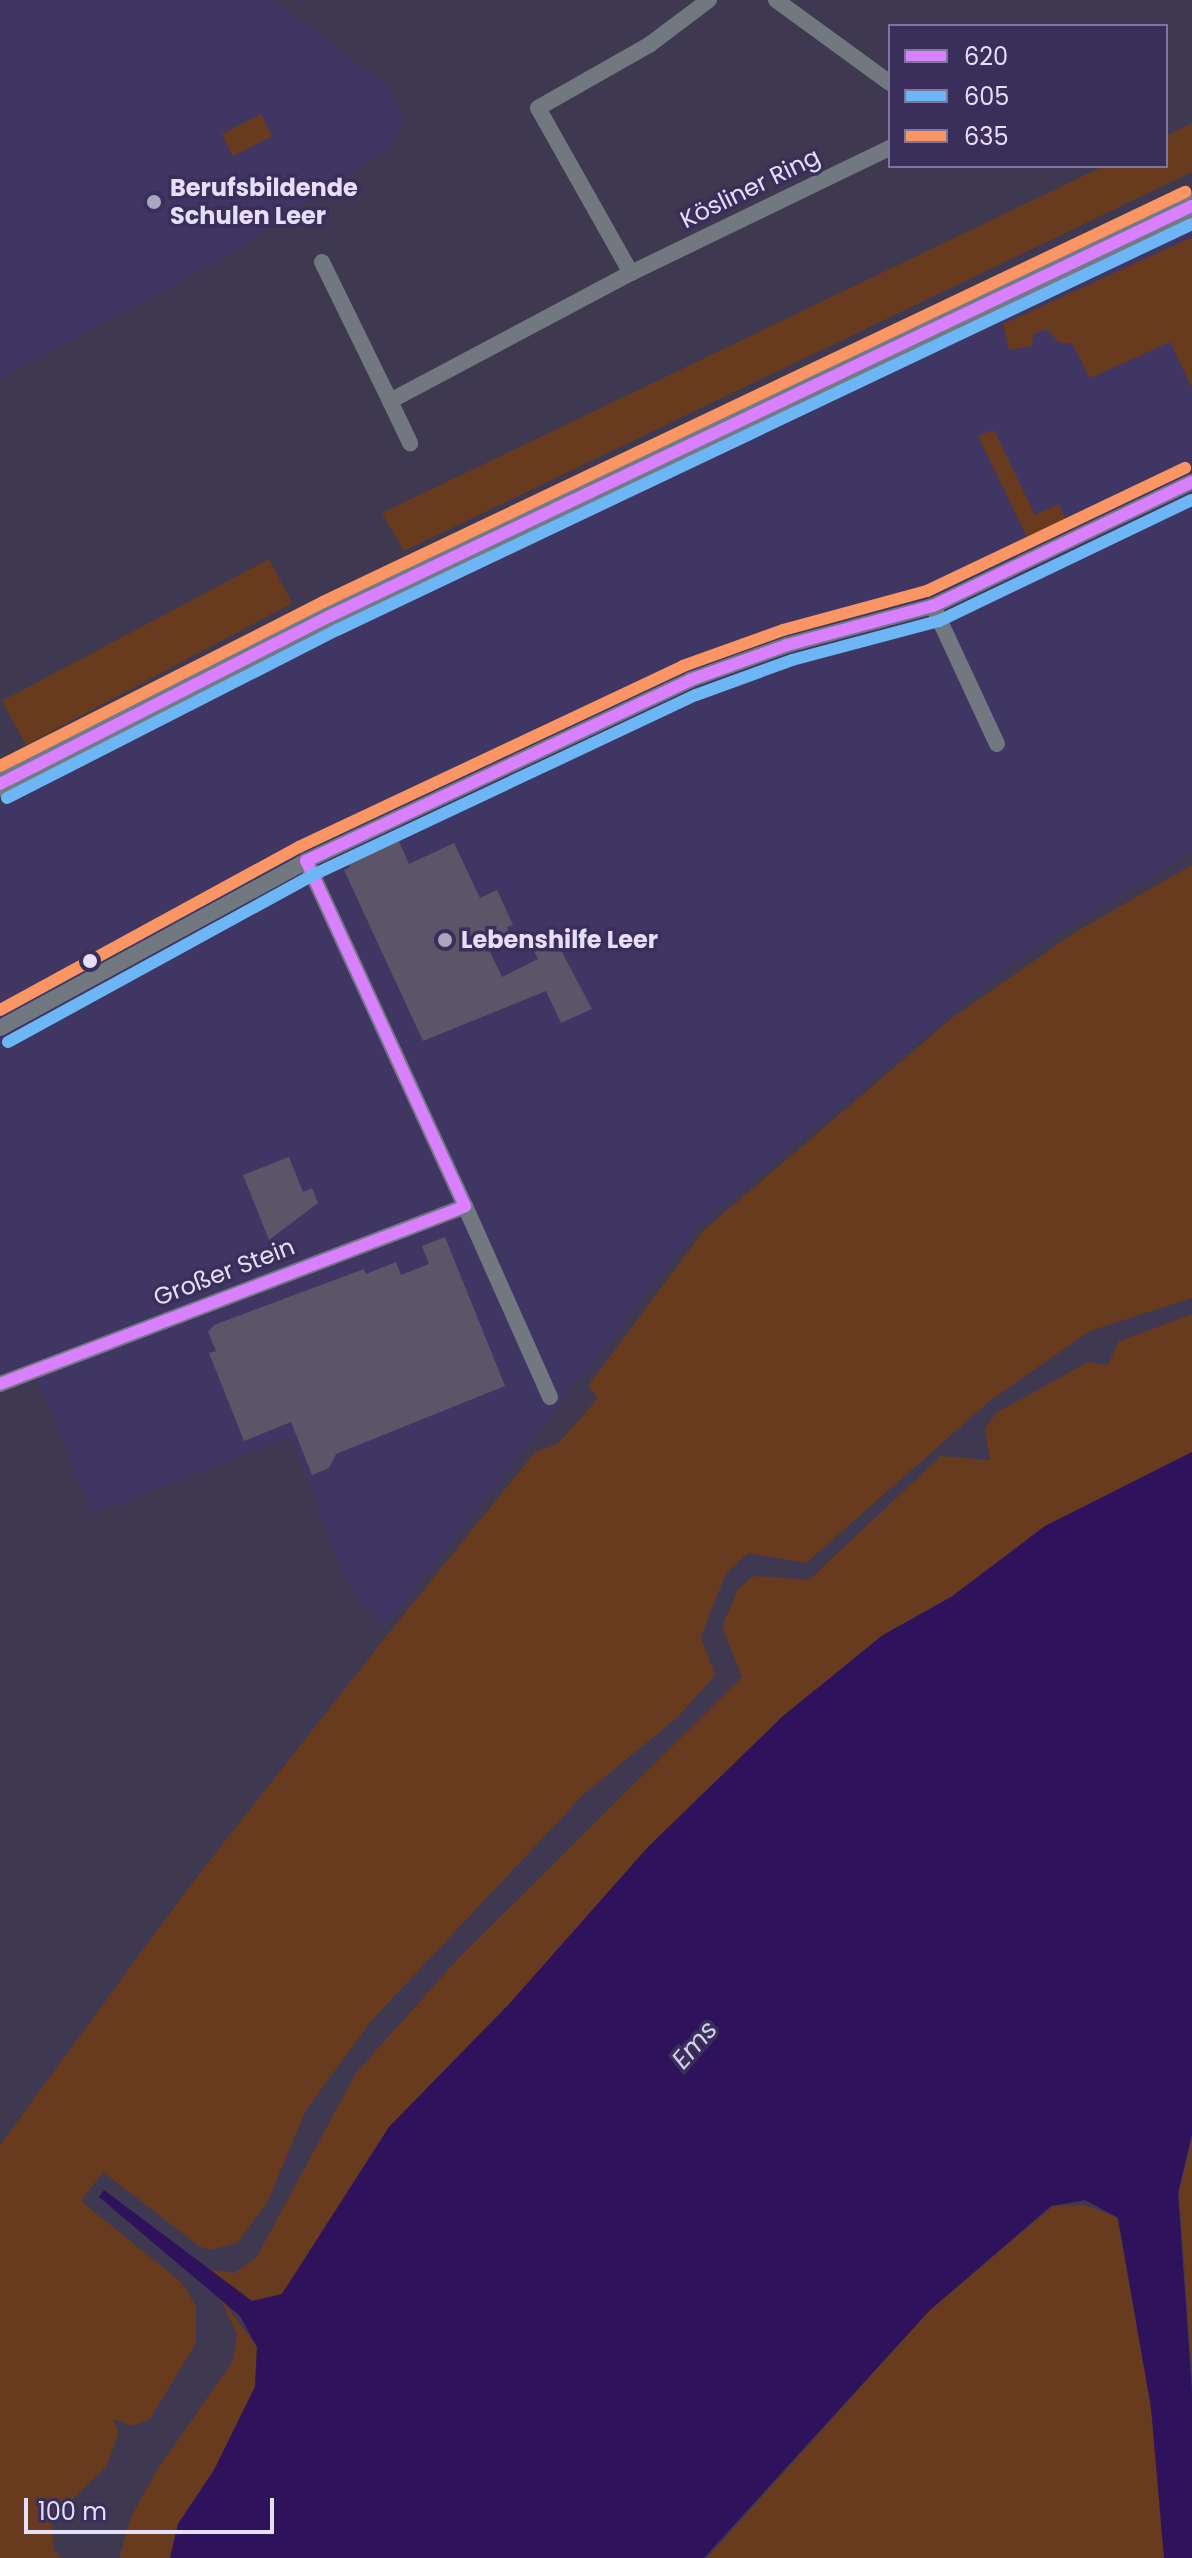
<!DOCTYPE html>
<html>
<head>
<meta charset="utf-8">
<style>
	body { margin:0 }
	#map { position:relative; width:1192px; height:2558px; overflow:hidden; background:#3e3950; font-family:Poppins,sans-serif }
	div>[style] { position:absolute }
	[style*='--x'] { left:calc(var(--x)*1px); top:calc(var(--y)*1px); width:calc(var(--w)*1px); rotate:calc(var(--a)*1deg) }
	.built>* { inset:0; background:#403663 }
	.green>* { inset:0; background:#683a1e; transform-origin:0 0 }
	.water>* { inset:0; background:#2e135c }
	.building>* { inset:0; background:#5c5467 }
	.street>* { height:16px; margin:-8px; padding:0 8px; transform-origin:8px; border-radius:8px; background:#72787f }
	.primary>* { height:26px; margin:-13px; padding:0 13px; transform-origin:13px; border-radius:13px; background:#747986 }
	.bus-1>* { height:12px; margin:-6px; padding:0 6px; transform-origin:6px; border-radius:6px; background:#d880ff }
	.bus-2>* { height:12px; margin:-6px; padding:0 6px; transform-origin:6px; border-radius:6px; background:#6db6f5 }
	.bus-3>* { height:12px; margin:-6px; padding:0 6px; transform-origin:6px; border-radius:6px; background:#fb9564 }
	.dots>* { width:22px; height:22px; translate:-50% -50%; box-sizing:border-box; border:4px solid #392f5a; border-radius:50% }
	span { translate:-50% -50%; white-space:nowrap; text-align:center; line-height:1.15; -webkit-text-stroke:7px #392f5a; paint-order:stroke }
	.poi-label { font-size:24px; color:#e4e0fb; font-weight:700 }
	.left { translate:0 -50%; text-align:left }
	.street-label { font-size:24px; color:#e4e0fb }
	.water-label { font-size:26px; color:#d5d1ed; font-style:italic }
	.legend { position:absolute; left:888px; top:24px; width:280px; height:144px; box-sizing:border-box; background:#392f5a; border:2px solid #7d769a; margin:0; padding:10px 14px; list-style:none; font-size:24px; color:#e4e0fb }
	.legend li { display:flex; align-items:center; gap:16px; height:40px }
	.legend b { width:40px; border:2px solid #7d769a }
	.scale { position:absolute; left:24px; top:2498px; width:250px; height:36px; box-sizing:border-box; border:4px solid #e4e0fb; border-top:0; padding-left:10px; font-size:24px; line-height:28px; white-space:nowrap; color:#e4e0fb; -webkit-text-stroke:6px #392f5a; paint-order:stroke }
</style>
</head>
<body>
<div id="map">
	<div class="built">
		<div style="clip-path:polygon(0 0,274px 0,389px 87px,403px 112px,400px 132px,388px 148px,228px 255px,0 379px)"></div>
		<div style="clip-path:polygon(1192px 208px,1192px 851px,1013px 962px,699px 1226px,384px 1628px,346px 1582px,291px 1436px,92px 1514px,36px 1377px,0 1391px,0 805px,544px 528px,811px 405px,1006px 297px)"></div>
	</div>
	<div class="green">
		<div style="left:261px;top:114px;width:25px;height:44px;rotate:63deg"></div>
		<div style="clip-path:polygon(1192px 123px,1192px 172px,404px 551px,382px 513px,1104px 166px,1166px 166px,1166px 136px)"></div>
		<div style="clip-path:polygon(1192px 237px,1192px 388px,1170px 342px,1090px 378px,1072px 343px,1060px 343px,1046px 329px,1033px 335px,1032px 346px,1009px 350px,1003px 324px)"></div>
		<div style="clip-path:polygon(994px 430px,1035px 515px,1059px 504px,1067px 522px,1029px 541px,978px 436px)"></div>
		<div style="left:269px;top:559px;width:50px;height:302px;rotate:62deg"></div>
		<div style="clip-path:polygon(1192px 865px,1192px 1298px,1090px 1331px,992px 1399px,806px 1563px,748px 1553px,726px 1573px,701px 1637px,715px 1675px,678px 1717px,584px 1794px,372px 2020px,306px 2110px,267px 2203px,237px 2243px,211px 2250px,199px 2246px,103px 2172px,81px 2201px,182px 2283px,196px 2306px,196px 2343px,150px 2419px,133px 2426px,113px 2419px,119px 2432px,107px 2466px,52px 2519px,54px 2550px,62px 2558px,0 2558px,0 2145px,189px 1887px,380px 1644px,535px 1452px,558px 1444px,598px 1398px,588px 1386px,704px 1230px,952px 1018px,1074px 933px)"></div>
		<div style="clip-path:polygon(1192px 1314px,1192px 1452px,1045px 1526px,951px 1597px,883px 1635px,783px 1716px,648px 1847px,510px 2003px,389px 2127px,282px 2294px,252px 2301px,205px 2269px,234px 2273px,256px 2258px,356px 2073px,457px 1960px,742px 1677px,722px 1627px,738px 1589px,754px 1576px,809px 1580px,941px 1456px,990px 1460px,985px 1429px,996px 1413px,1088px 1362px,1108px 1365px,1118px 1342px)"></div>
		<div style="clip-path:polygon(1192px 2135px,1192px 2377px,1179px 2193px)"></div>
		<div style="clip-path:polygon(1085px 2205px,1117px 2217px,1152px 2408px,1165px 2558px,707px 2558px,930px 2310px,1053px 2206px)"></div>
		<div style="clip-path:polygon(220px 2297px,257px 2347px,255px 2386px,214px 2470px,178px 2524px,170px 2558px,119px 2558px,131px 2517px,157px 2470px,233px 2361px,237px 2335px)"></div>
	</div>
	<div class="water">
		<div style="clip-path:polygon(1192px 1452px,1192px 2135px,1178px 2193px,1192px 2392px,1192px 2558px,1164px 2558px,1151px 2408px,1118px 2218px,1085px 2200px,1051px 2206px,929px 2311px,704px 2558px,170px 2558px,178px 2524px,214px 2470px,255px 2387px,257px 2347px,240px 2316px,99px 2197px,104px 2190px,252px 2301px,282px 2294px,389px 2127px,510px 2003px,648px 1847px,783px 1716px,883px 1635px,951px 1597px,1045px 1526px)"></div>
	</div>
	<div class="building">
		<div style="clip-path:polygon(397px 837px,409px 864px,454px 843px,480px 898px,497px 890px,513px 925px,507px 927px,513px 942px,490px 952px,502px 977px,538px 959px,533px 949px,555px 939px,592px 1009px,561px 1023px,546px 991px,423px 1041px,344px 870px,350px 867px,347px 860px)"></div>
		<div style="clip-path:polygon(289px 1157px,303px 1192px,312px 1188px,318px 1203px,269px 1240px,243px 1175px)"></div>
		<div style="clip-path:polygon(445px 1237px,505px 1386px,336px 1454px,329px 1468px,312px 1475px,291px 1422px,244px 1441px,209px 1353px,216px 1351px,208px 1332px,214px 1325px,364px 1269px,366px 1274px,396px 1262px,401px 1275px,429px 1264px,422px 1246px)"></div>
	</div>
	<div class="street">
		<div style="--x:776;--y:0;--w:141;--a:36.1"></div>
		<div style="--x:322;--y:262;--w:155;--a:63.9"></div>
		<div style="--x:390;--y:401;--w:273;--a:-28"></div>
		<div style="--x:631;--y:273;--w:288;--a:-25.8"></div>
		<div style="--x:631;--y:273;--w:189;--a:-119.4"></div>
		<div style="--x:538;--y:108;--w:128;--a:-29.6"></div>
		<div style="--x:649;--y:45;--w:75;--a:-36.9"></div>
		<div style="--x:390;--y:401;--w:47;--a:64.5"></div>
		<div style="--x:933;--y:606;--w:152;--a:65.1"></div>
		<div style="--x:0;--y:1028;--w:349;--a:-28.6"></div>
		<div style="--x:306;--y:861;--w:425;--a:-25.2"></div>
		<div style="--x:690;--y:680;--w:103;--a:-19.8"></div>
		<div style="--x:787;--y:645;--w:151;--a:-15"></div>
		<div style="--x:933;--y:606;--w:287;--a:-25.6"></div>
		<div style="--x:465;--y:1206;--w:209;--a:66"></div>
		<div style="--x:0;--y:1384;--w:498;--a:-20.9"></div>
		<div style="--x:465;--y:1206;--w:380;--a:-114.7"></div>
	</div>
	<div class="primary">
		<div style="--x:0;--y:784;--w:370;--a:-27"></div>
		<div style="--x:330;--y:616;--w:955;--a:-25.44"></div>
	</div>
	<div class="bus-1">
		<div style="--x:0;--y:784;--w:370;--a:-27"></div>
		<div style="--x:330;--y:616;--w:955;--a:-25.44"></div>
		<div style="--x:306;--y:861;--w:425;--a:-25.2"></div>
		<div style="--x:690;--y:680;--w:103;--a:-19.8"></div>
		<div style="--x:787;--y:645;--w:151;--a:-15"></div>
		<div style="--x:933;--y:606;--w:287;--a:-25.6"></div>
		<div style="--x:0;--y:1384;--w:498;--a:-20.9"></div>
		<div style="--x:465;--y:1206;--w:380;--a:-114.7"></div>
	</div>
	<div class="bus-2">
		<div style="--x:7;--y:798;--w:370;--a:-27"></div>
		<div style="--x:337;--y:630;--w:946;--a:-25.4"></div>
		<div style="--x:8;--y:1042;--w:348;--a:-28.7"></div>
		<div style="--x:313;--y:875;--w:423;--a:-25.2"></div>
		<div style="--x:696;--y:695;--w:102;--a:-20"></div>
		<div style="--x:792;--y:660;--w:152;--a:-14.9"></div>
		<div style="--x:939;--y:621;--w:280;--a:-25.6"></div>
	</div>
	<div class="bus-3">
		<div style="--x:0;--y:766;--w:362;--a:-26.9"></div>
		<div style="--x:323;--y:602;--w:955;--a:-25.44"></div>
		<div style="--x:0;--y:1010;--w:341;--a:-28.6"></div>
		<div style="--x:299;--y:847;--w:425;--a:-25.2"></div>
		<div style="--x:683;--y:666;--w:106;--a:-19.8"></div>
		<div style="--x:783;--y:630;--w:149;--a:-15.2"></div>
		<div style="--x:927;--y:591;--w:286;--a:-25.5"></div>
	</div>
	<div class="dots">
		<div style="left:154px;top:202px;background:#aaa6bf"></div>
		<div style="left:445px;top:940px;background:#aaa6bf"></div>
		<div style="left:90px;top:961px;background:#e4e0fb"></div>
	</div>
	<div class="poi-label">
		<span class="left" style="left:170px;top:202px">Berufsbildende<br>Schulen Leer</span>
		<span class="left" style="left:461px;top:940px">Lebenshilfe Leer</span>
	</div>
	<div class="street-label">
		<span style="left:750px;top:188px;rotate:-26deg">Kösliner Ring</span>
		<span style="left:224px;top:1272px;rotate:-21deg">Großer Stein</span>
	</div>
	<div class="water-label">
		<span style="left:695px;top:2045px;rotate:-49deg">Ems</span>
	</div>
	<ul class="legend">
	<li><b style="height:10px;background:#d880ff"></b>620</li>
	<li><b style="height:10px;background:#6db6f5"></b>605</li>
	<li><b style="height:10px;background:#fb9564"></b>635</li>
	</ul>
	<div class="scale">100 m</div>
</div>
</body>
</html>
